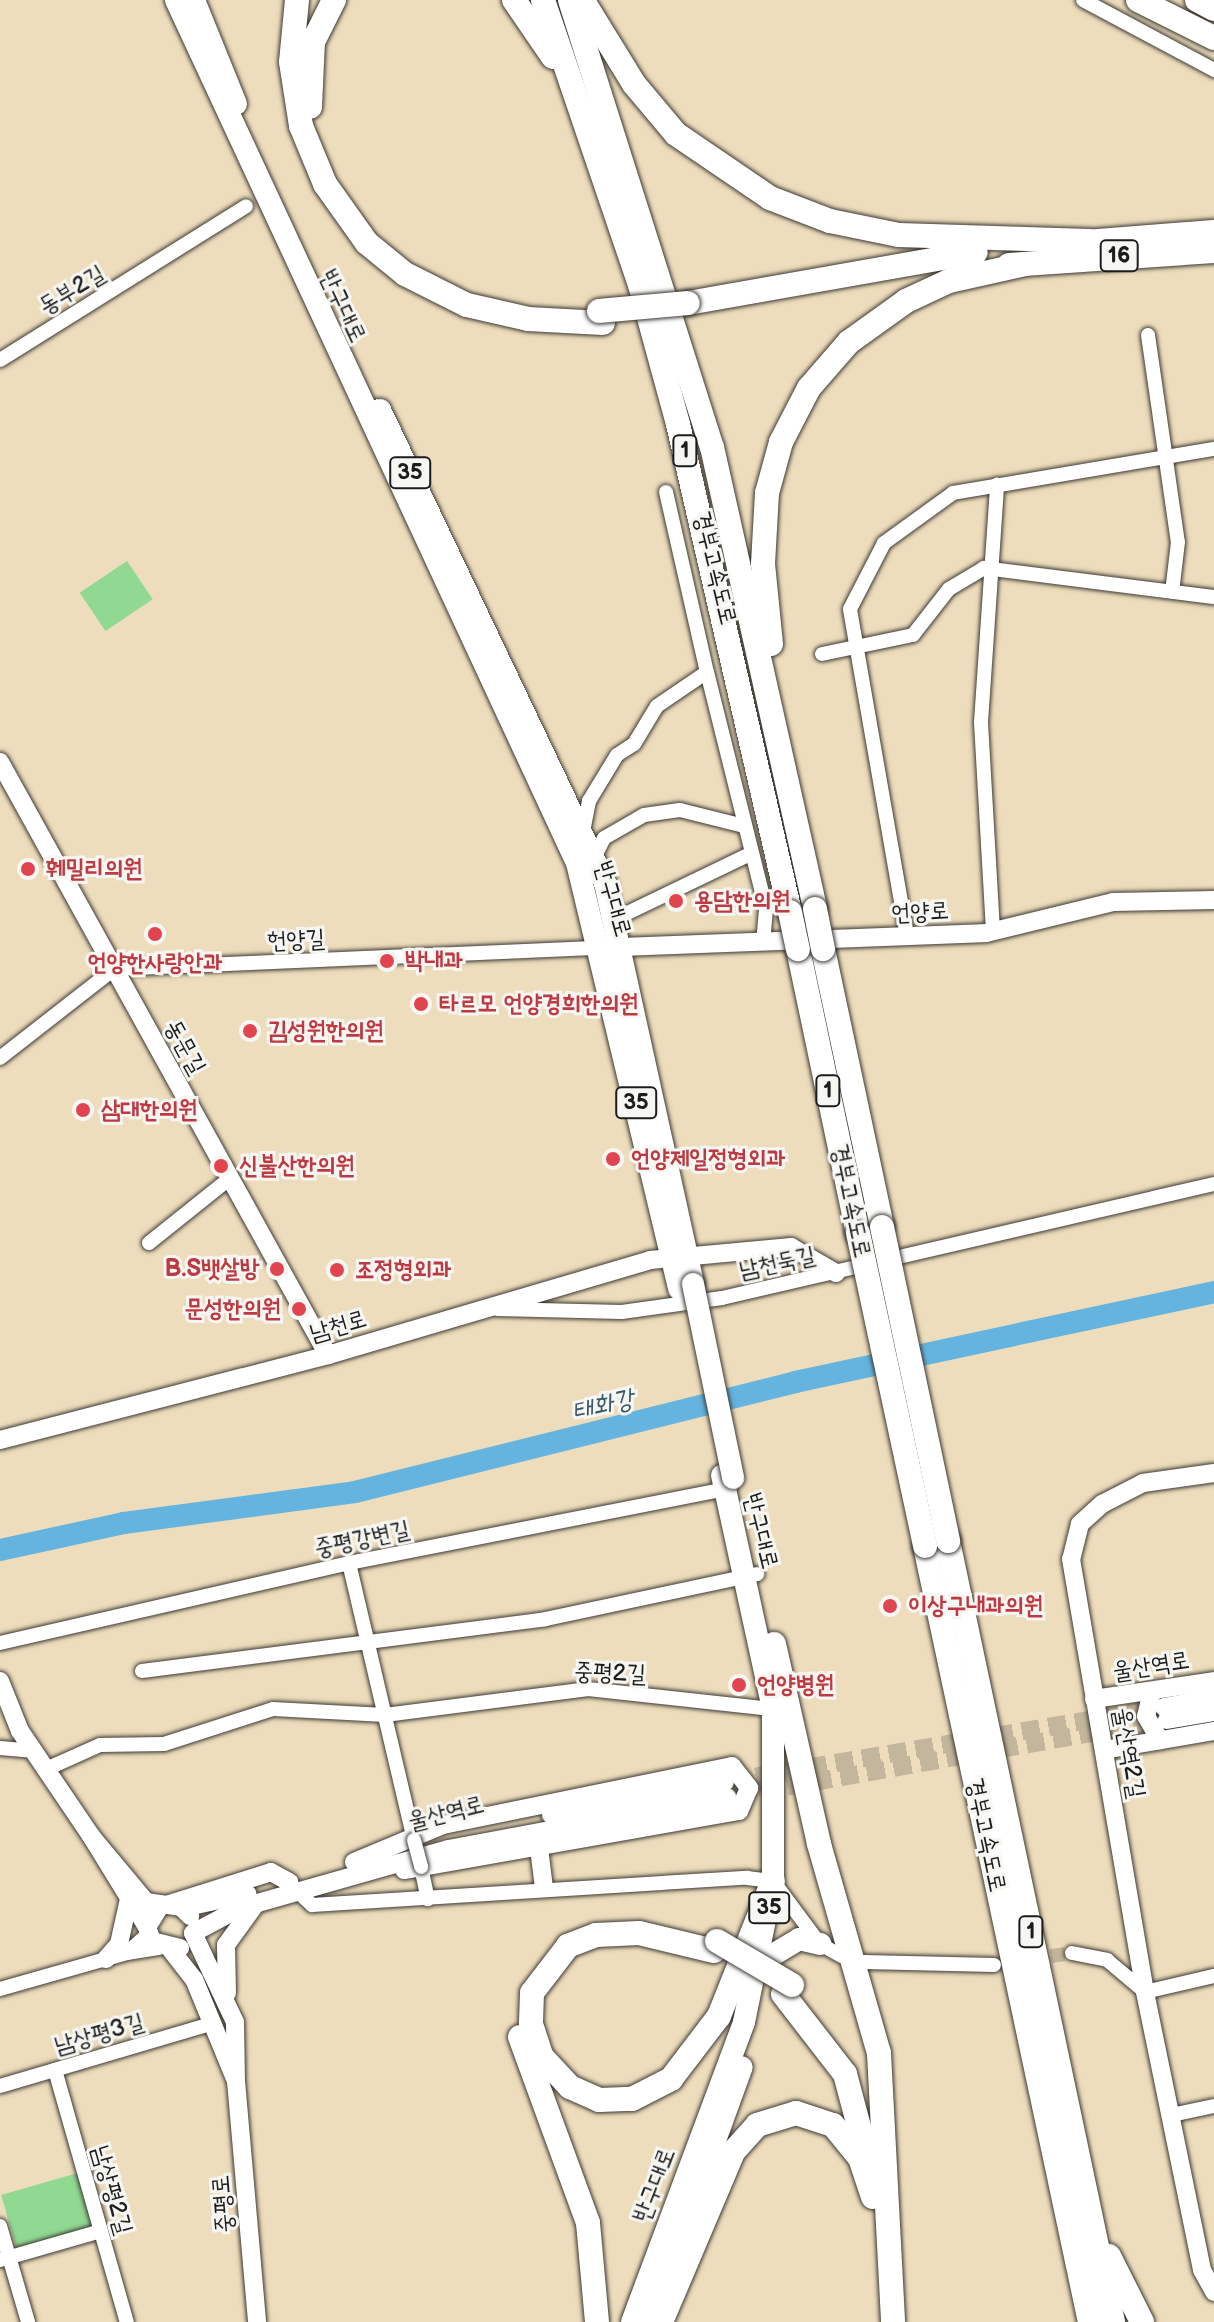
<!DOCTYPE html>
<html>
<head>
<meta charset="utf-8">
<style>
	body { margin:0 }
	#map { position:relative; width:1214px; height:2322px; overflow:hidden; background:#eeddbc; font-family:"Balsamiq Sans","Poor Story",sans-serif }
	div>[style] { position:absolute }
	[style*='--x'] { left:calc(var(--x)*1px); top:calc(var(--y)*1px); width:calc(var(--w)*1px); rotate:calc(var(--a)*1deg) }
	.green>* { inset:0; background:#91d893; transform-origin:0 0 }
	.river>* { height:22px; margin:-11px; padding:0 11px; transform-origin:11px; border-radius:11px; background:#64b4df }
	.street-tunnel>* { height:14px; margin-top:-7px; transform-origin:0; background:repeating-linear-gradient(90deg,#c4b69c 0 14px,transparent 0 21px) }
	.secondary-tunnel>* { height:18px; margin-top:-9px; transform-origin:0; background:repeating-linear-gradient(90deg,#c4b69c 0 18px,transparent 0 27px) }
	.roads { filter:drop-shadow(0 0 2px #3c3934) drop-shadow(0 0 2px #3c3934) }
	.street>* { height:14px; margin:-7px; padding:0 7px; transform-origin:7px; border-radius:7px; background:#fff }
	.secondary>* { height:18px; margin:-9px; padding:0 9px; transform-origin:9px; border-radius:9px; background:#fff }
	.primary>* { height:22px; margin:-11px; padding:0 11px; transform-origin:11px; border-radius:11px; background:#fff }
	.highway>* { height:24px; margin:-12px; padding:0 12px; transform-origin:12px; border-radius:12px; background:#fff }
	.bridges { filter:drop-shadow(0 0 2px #3c3934) drop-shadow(0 0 2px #3c3934) }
	.street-bridge>* { height:14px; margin:-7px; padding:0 7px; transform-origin:7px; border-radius:7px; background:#fff }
	.primary-bridge>* { height:22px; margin:-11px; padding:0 11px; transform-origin:11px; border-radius:11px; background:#fff }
	.highway-bridge>* { height:24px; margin:-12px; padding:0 12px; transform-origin:12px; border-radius:12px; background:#fff }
	.dots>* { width:22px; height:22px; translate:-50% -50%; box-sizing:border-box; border:4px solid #f6f6f2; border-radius:50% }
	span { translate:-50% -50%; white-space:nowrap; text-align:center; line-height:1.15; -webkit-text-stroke:6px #f6f6f2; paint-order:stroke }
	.shield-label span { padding:2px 6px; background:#f6f6f2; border:2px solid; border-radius:6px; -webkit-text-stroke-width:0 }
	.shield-label { font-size:22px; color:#1c1c1c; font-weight:700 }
	.street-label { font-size:24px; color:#1c1c1c }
	.health-label { font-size:24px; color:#be3a42; font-weight:700 }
	.left { translate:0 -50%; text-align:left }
	.right { translate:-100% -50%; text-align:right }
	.water-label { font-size:26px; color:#39596a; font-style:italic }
</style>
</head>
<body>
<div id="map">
	<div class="green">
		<div style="left:127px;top:561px;width:46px;height:57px;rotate:56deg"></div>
		<div style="left:81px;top:2172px;width:58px;height:83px;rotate:74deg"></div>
	</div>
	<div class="river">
		<div style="--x:0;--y:1550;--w:127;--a:-12.3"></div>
		<div style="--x:124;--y:1523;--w:233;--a:-7.6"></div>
		<div style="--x:355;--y:1492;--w:454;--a:-14"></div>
		<div style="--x:795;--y:1382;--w:429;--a:-12.1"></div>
	</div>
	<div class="street-tunnel">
		<div style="--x:1030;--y:1959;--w:42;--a:-8.1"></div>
	</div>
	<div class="secondary-tunnel">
		<div style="--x:729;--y:1781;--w:438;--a:-9.6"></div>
		<div style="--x:734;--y:1796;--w:438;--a:-10"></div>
	</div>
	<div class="roads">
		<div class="street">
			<div style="--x:1083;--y:0;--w:149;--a:28.1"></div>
			<div style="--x:1148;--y:335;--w:209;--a:81.8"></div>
			<div style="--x:1178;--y:542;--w:50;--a:96.8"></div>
			<div style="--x:0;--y:360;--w:290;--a:-32"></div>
			<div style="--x:666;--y:492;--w:185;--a:77.2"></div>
			<div style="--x:822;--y:654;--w:93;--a:-11.8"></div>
			<div style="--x:913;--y:635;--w:58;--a:-52"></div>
			<div style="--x:949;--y:589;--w:41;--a:-31"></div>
			<div style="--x:984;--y:568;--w:232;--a:7.2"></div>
			<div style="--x:583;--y:832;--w:32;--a:-79"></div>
			<div style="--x:589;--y:801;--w:54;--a:-58.7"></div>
			<div style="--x:617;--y:755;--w:20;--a:-33"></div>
			<div style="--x:634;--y:744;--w:44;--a:-58.8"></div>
			<div style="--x:657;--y:706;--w:60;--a:-34.2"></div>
			<div style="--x:707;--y:672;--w:244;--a:76"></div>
			<div style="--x:766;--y:909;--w:33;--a:95"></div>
			<div style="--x:595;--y:856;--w:20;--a:-63"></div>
			<div style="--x:604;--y:838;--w:46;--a:-29.9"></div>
			<div style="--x:644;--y:815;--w:36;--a:-8"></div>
			<div style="--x:680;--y:810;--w:66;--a:14"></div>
			<div style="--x:617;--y:918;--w:148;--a:-25.7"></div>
			<div style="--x:993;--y:931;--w:209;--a:-93.3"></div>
			<div style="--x:981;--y:722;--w:238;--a:-86.1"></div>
			<div style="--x:907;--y:936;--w:332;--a:-99.9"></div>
			<div style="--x:850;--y:609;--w:74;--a:-62.7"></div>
			<div style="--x:884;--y:543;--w:85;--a:-35.9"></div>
			<div style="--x:953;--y:493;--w:265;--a:-9.6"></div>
			<div style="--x:0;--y:1058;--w:145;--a:-38"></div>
			<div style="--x:114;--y:969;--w:490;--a:-2.5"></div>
			<div style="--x:149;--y:1243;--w:104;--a:-38.7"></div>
			<div style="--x:497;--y:1309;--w:125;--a:1.4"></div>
			<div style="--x:622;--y:1312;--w:101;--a:-8"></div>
			<div style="--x:722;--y:1298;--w:505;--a:-13.05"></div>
			<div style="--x:349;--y:1563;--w:285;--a:76.8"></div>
			<div style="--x:0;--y:1643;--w:358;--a:-12.9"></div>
			<div style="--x:349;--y:1563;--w:388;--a:-11.1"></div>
			<div style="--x:142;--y:1671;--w:407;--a:-7.3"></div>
			<div style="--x:546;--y:1619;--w:216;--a:-12"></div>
			<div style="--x:0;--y:1748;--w:32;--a:5"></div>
			<div style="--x:44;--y:1770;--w:61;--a:-24.1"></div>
			<div style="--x:100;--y:1745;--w:64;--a:-0.9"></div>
			<div style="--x:164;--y:1744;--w:114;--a:-17.8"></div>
			<div style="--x:273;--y:1709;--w:112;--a:3.1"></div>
			<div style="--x:385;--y:1715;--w:205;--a:-7.3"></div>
			<div style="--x:588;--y:1689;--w:194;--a:6.2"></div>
			<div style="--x:421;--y:1867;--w:33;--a:78"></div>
			<div style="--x:297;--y:1891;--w:21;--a:43"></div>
			<div style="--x:312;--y:1905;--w:436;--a:-3.6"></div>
			<div style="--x:747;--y:1878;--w:26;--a:7"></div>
			<div style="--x:773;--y:1881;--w:79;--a:53.3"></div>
			<div style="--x:820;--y:1944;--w:25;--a:29"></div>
			<div style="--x:148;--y:1934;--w:28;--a:138"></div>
			<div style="--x:127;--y:1953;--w:33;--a:-9"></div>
			<div style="--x:1072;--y:1953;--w:36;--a:11"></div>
			<div style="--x:1107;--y:1960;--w:50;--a:40.1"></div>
			<div style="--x:1145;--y:1992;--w:71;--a:-13.1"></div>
			<div style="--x:864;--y:1962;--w:130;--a:1.3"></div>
			<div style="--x:0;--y:1989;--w:132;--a:-15.8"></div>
			<div style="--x:55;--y:2070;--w:262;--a:74.1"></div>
			<div style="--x:0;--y:2086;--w:220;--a:-16.4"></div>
			<div style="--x:1172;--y:2115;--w:43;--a:-12.1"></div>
			<div style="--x:0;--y:2226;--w:100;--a:73.7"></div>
			<div style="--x:0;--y:2260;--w:105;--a:-16"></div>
		</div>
		<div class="secondary">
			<div style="--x:0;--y:762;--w:678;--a:61.05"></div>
			<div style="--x:624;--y:947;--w:362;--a:-2.2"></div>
			<div style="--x:986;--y:933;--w:131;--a:-13.7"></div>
			<div style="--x:1113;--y:902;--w:101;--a:-1.1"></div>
			<div style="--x:0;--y:1440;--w:339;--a:-14.5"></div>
			<div style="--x:328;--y:1355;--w:336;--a:-16.4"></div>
			<div style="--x:650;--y:1260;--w:142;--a:-5.3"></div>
			<div style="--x:791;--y:1247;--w:52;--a:30"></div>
			<div style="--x:1214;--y:1473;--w:72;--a:172"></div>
			<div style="--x:1143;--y:1483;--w:46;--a:152.9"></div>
			<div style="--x:1102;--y:1504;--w:30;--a:138"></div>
			<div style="--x:1080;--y:1524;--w:36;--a:104"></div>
			<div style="--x:1071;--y:1559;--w:439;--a:80.3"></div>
			<div style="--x:1145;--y:1992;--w:284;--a:78.4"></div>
			<div style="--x:1202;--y:2270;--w:25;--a:61"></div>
			<div style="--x:0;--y:1681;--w:54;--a:68.2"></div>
			<div style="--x:20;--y:1731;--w:127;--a:55.9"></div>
			<div style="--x:1152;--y:1691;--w:26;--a:103"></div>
			<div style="--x:1146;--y:1716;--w:28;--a:60"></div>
			<div style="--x:1094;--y:1699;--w:121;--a:-8.5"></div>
			<div style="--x:1164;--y:1707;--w:51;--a:-10.2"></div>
			<div style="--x:1167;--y:1720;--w:48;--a:-9.7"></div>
			<div style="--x:1104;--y:1750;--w:112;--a:-9.8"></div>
			<div style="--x:551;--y:1815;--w:177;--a:-10.7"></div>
			<div style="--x:539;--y:1848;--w:40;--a:82.9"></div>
			<div style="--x:354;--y:1862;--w:96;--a:-22.6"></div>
			<div style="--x:443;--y:1825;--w:295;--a:-11.5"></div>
			<div style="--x:732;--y:1766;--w:28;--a:52"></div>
			<div style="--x:749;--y:1788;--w:25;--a:113"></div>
			<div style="--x:739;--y:1811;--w:340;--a:170"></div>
			<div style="--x:166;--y:1905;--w:110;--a:-17.4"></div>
			<div style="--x:271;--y:1872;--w:21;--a:29"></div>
			<div style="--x:159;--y:1908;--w:22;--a:122"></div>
			<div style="--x:147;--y:1927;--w:15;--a:70"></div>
			<div style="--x:152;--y:1941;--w:29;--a:14"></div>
			<div style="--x:182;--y:1908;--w:67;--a:-12"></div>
			<div style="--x:147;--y:1927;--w:107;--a:-121.6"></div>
			<div style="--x:91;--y:1836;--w:86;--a:50.2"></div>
			<div style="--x:146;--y:1902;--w:35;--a:8"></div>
			<div style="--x:181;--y:1907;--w:13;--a:45"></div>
			<div style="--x:171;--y:1950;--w:37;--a:52"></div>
			<div style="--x:194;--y:1979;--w:110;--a:67.6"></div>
			<div style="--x:236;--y:2081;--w:59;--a:-91"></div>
			<div style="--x:235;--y:2022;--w:98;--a:-115.3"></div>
			<div style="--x:193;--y:1933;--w:53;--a:-28"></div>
			<div style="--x:240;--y:1908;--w:217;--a:-15.8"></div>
			<div style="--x:449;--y:1849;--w:283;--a:-10.6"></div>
			<div style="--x:106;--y:1959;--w:20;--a:-49"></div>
			<div style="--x:119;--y:1944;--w:46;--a:-77.5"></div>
			<div style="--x:227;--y:1993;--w:48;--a:-91.2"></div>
			<div style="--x:226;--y:1945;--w:49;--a:-54.1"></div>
			<div style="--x:236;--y:2081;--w:242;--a:85"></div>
		</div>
		<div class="primary">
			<div style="--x:176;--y:0;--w:952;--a:65.08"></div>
			<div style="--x:577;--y:863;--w:438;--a:76.5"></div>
			<div style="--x:194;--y:0;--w:112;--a:68"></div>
			<div style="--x:380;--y:410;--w:524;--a:64.56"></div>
			<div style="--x:605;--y:883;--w:411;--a:77.6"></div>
			<div style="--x:776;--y:1953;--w:27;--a:-31"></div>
			<div style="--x:799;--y:1939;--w:22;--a:13"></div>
			<div style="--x:632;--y:2322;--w:320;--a:-69.5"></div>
			<div style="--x:744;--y:2022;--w:144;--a:-78.4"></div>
			<div style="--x:773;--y:1881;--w:172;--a:-90"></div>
			<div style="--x:773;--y:1709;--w:239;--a:-102.3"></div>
			<div style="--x:649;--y:2322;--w:271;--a:-70"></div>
		</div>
		<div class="highway">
			<div style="--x:297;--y:0;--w:62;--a:95.5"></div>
			<div style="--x:291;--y:62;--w:65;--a:81.1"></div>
			<div style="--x:301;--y:126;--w:63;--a:67.5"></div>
			<div style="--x:325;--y:184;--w:72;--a:54.6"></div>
			<div style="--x:367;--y:243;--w:49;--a:39.2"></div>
			<div style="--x:405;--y:274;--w:69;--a:26.6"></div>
			<div style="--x:467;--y:305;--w:63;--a:12.9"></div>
			<div style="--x:528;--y:319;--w:75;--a:3.1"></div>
			<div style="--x:514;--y:0;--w:69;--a:55.6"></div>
			<div style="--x:543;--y:0;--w:301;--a:71.2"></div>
			<div style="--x:640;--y:285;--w:144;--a:74.7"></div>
			<div style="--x:678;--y:424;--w:501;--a:77.07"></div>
			<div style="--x:570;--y:0;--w:469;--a:72.4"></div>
			<div style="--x:712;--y:447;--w:473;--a:77.4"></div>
			<div style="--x:1138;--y:0;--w:85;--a:26.6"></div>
			<div style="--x:1197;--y:0;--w:19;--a:28"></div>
			<div style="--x:583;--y:1;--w:97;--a:58.4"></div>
			<div style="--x:634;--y:84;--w:65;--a:50"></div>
			<div style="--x:676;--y:134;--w:114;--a:34.2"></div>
			<div style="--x:770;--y:198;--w:64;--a:21"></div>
			<div style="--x:830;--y:221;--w:70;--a:11.5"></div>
			<div style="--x:899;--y:235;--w:190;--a:1.8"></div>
			<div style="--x:310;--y:107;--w:65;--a:-87.4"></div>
			<div style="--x:313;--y:42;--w:47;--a:-63.4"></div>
			<div style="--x:1073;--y:243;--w:141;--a:-4.5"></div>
			<div style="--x:1009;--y:265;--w:205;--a:-3.9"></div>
			<div style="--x:688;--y:303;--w:292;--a:-10"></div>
			<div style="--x:771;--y:644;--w:80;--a:-95.7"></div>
			<div style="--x:763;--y:564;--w:71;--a:-86.8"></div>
			<div style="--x:767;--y:493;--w:53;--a:-74.6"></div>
			<div style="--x:781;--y:442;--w:61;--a:-62.6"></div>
			<div style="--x:809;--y:388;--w:61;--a:-49"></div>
			<div style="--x:849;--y:342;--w:70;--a:-35.7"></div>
			<div style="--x:906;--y:301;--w:47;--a:-24.9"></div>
			<div style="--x:949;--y:281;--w:78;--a:-12.6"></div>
			<div style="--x:798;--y:949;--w:290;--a:78.1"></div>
			<div style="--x:823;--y:949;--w:284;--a:78"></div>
			<div style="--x:948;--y:1541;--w:798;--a:78.07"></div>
			<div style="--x:925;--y:1546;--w:793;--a:78"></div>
			<div style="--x:774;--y:1644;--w:205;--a:77.3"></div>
			<div style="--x:819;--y:1844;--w:217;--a:74"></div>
			<div style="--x:879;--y:2053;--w:269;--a:87"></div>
			<div style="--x:714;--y:1951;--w:77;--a:-166.5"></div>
			<div style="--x:639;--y:1933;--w:43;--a:177.3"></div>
			<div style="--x:596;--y:1935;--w:30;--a:159"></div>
			<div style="--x:568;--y:1946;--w:59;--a:127.5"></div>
			<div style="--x:532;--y:1993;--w:31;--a:92"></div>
			<div style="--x:531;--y:2024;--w:35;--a:72"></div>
			<div style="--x:542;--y:2057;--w:41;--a:47"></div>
			<div style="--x:570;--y:2087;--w:32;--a:24"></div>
			<div style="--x:599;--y:2100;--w:33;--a:-2"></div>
			<div style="--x:632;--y:2099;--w:44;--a:-27.1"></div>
			<div style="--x:671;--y:2079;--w:79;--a:-52.7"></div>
			<div style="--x:719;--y:2016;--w:145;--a:-68.2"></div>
			<div style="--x:783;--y:1994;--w:101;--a:52.2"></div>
			<div style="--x:845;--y:2074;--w:97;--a:75.1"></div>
			<div style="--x:520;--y:2037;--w:198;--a:69.9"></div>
			<div style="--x:588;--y:2223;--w:99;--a:84.8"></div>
			<div style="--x:1109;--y:2256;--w:74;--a:63.4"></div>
			<div style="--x:661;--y:2322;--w:185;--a:-67"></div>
			<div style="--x:733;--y:2152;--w:36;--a:-48"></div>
			<div style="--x:757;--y:2125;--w:41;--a:-17.1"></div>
			<div style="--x:796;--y:2113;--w:39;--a:18"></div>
			<div style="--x:833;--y:2125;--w:43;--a:50.7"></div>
			<div style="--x:860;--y:2158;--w:41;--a:71.6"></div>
		</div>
	</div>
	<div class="bridges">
		<div class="street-bridge">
			<div style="--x:414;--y:1840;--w:28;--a:75"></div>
		</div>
		<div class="primary-bridge">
			<div style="--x:693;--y:1284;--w:198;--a:78.3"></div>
		</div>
		<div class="highway-bridge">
			<div style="--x:599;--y:311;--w:89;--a:-5.1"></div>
			<div style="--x:815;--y:909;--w:41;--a:78.7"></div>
			<div style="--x:790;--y:912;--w:38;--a:78"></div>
			<div style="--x:882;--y:1227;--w:321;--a:78.1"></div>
			<div style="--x:858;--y:1233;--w:320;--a:77.9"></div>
			<div style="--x:717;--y:1941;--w:87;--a:30.4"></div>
		</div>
	</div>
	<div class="dots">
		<div style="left:28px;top:869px;background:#e0444e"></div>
		<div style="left:676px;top:901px;background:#e0444e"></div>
		<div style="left:155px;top:934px;background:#e0444e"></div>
		<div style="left:387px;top:961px;background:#e0444e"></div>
		<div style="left:421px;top:1004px;background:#e0444e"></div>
		<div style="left:250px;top:1031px;background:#e0444e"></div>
		<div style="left:83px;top:1110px;background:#e0444e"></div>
		<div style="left:613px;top:1159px;background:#e0444e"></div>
		<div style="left:221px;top:1166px;background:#e0444e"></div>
		<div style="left:277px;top:1269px;background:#e0444e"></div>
		<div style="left:337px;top:1270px;background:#e0444e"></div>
		<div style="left:299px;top:1309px;background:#e0444e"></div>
		<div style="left:890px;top:1606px;background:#e0444e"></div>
		<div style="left:739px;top:1685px;background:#e0444e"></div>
	</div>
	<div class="shield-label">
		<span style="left:1119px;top:256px">16</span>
		<span style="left:685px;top:451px">1</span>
		<span style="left:410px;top:473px">35</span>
		<span style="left:828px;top:1091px">1</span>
		<span style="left:636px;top:1103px">35</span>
		<span style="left:769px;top:1908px">35</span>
		<span style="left:1031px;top:1932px">1</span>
	</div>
	<div class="street-label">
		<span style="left:72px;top:290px;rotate:-31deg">동부2길</span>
		<span style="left:343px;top:306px;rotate:65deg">반구대로</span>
		<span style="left:715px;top:568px;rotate:76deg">경부고속도로</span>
		<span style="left:613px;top:899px;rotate:74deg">반구대로</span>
		<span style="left:920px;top:912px;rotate:-3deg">언양로</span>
		<span style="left:296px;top:940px;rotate:-3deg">헌양길</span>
		<span style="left:185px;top:1047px;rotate:61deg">동문길</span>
		<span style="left:851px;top:1201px;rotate:78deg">경부고속도로</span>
		<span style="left:777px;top:1263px;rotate:-12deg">남천둑길</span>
		<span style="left:338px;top:1326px;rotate:-16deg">남천로</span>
		<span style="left:761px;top:1531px;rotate:76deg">반구대로</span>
		<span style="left:362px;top:1539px;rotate:-12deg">중평강변길</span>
		<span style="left:1151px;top:1666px;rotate:-9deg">울산역로</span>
		<span style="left:610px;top:1673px;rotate:2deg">중평2길</span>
		<span style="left:1129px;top:1753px;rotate:80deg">울산역2길</span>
		<span style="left:446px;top:1813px;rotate:-14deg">울산역로</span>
		<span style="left:986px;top:1835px;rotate:78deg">경부고속도로</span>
		<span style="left:99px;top:2034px;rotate:-16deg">남상평3길</span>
		<span style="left:654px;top:2185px;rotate:-69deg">반구대로</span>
		<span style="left:112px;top:2190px;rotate:74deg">남상평2길</span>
		<span style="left:223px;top:2204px;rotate:-95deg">중평로</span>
	</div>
	<div class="health-label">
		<span class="left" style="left:46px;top:869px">훼밀리의원</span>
		<span class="left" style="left:694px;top:901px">용담한의원</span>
		<span class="left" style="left:405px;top:961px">박내과</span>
		<span style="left:155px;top:963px">언양한사랑안과</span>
		<span class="left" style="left:439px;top:1004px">타르모 언양경희한의원</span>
		<span class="left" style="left:268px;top:1031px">김성원한의원</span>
		<span class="left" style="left:101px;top:1110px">삼대한의원</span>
		<span class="left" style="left:631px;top:1159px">언양제일정형외과</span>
		<span class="left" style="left:239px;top:1166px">신불산한의원</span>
		<span class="right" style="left:259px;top:1269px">B.S뱃살방</span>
		<span class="left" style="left:355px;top:1270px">조정형외과</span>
		<span class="right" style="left:281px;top:1309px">문성한의원</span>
		<span class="left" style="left:908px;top:1606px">이상구내과의원</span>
		<span class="left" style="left:757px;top:1685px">언양병원</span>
	</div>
	<div class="water-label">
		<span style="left:603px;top:1406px;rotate:-13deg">태화강</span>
	</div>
</div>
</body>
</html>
